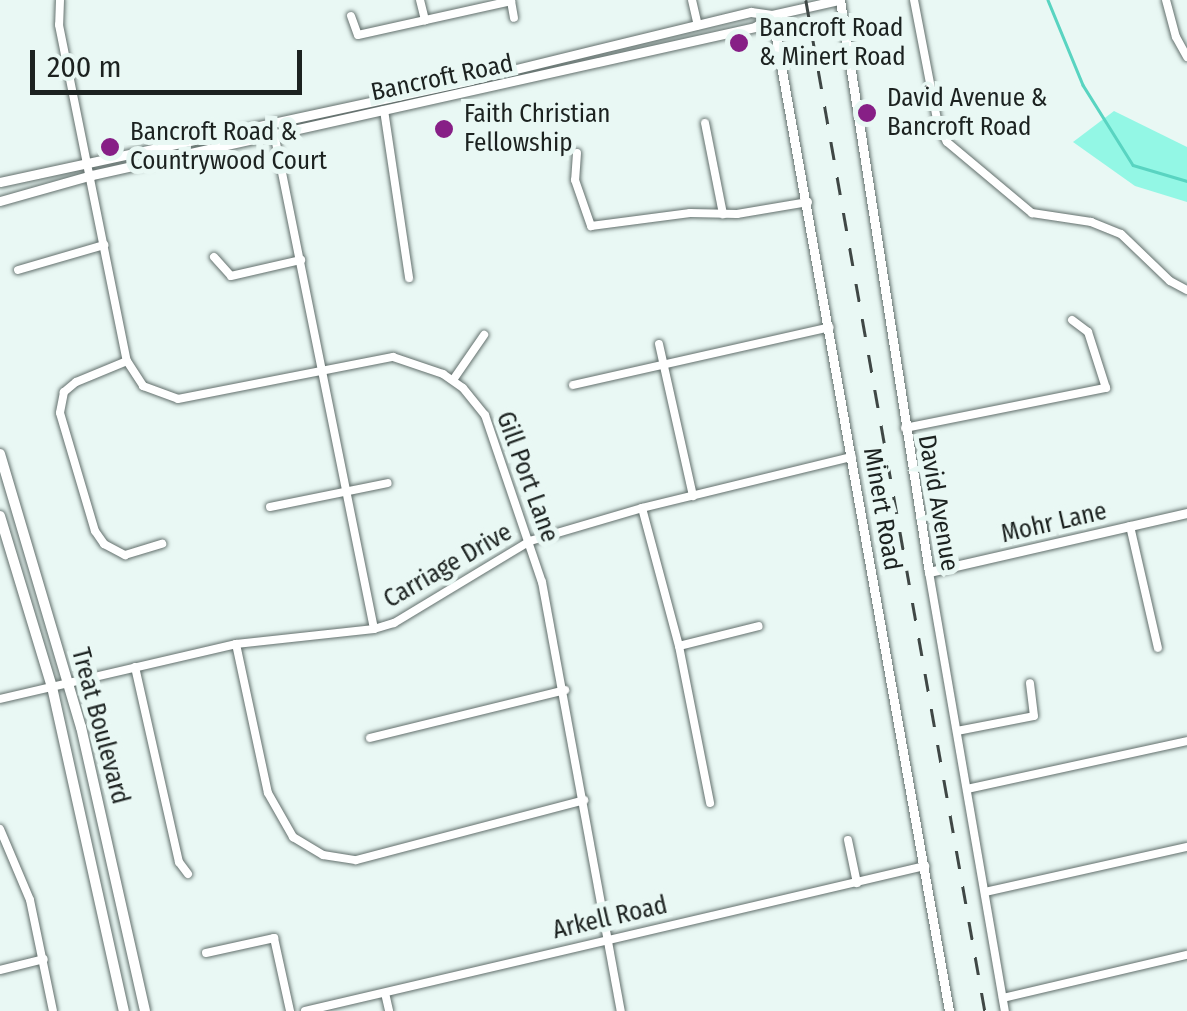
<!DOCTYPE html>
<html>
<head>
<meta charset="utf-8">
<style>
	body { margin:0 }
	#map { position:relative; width:1187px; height:1011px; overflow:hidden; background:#e9f8f4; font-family:"Fira Sans Condensed",sans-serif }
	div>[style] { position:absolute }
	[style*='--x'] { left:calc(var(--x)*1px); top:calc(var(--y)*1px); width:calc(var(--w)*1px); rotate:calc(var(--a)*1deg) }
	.green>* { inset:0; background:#93f7e5 }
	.stream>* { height:2.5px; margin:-1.25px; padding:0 1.25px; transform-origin:1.25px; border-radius:1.25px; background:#59d4c1 }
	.roads { filter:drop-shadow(0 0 2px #626f6c) drop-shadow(0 0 2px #626f6c) }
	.minor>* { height:8px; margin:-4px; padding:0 4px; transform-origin:4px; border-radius:4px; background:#fff }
	.tertiary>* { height:9px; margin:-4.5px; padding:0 4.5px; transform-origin:4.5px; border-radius:4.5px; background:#fff }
	.secondary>* { height:10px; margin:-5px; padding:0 5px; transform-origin:5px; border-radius:5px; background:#fff }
	.rail>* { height:2.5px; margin-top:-1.25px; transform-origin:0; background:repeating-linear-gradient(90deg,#3f4745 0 18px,transparent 0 36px) }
	.dots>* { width:28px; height:28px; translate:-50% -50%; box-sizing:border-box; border:5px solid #e9f8f4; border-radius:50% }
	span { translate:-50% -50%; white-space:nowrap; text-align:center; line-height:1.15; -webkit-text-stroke:10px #e9f8f4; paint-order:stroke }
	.poi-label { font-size:25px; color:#1c2220 }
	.left { translate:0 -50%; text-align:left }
	.street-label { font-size:25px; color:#1c2220 }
	.scale { position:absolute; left:30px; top:50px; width:272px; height:45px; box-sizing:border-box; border:5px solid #1c2220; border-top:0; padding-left:12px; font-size:30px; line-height:35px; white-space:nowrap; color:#1c2220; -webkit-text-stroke:8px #e9f8f4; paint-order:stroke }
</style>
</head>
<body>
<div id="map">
	<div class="green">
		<div style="clip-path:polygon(1114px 111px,1187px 147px,1187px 202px,1135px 186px,1073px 142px)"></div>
	</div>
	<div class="stream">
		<div style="--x:1048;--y:0;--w:92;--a:67.6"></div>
		<div style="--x:1083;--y:85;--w:94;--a:58"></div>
		<div style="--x:1133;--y:165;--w:56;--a:16.5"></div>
	</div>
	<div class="roads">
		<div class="minor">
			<div style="--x:60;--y:0;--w:25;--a:92"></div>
			<div style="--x:59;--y:25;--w:343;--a:78.6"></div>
			<div style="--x:127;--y:361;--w:30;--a:57"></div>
			<div style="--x:143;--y:386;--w:37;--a:20"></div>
			<div style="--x:178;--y:399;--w:219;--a:-11.1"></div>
			<div style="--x:393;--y:357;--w:53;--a:18.8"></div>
			<div style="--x:443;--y:374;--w:24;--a:35"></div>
			<div style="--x:463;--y:388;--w:35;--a:51"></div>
			<div style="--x:485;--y:415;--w:176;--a:71.2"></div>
			<div style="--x:542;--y:582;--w:436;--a:79.6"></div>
			<div style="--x:420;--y:0;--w:21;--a:76"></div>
			<div style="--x:692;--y:0;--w:26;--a:77"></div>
			<div style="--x:914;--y:0;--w:127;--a:79.1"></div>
			<div style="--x:938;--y:125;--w:19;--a:62"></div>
			<div style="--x:947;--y:142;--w:111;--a:39.9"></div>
			<div style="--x:1032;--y:213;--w:60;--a:8.7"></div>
			<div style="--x:1091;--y:222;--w:32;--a:22"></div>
			<div style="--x:1121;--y:234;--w:68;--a:43.8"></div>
			<div style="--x:1170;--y:281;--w:19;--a:28"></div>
			<div style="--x:1166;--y:0;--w:38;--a:75"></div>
			<div style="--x:1176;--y:37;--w:23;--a:61"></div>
			<div style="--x:351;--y:16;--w:20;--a:70"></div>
			<div style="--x:358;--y:35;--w:157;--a:-12.5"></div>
			<div style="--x:511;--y:1;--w:17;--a:80"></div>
			<div style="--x:384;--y:110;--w:170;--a:81.5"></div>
			<div style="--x:272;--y:123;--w:516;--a:78.6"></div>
			<div style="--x:705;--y:123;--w:93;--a:78.8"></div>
			<div style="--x:577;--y:153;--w:27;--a:94"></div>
			<div style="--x:575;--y:180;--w:49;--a:70.8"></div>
			<div style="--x:591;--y:226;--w:100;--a:-7.5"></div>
			<div style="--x:690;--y:213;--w:47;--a:1.2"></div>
			<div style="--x:737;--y:214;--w:72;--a:-9.6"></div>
			<div style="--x:214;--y:257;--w:25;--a:48"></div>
			<div style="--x:231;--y:276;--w:72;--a:-12.9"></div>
			<div style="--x:18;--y:270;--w:90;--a:-16.2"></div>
			<div style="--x:659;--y:344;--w:156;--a:77.4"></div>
			<div style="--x:127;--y:361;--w:55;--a:157.6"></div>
			<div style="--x:76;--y:382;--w:16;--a:140"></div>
			<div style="--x:64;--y:392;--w:21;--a:101"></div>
			<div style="--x:60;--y:413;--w:123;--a:73.5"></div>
			<div style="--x:95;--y:531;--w:16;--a:55"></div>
			<div style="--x:104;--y:544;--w:24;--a:28"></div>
			<div style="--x:125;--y:555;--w:39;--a:-17"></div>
			<div style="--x:453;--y:380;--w:55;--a:-55.4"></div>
			<div style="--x:573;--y:385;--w:263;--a:-12.7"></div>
			<div style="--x:905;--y:428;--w:205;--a:-11.3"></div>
			<div style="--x:1106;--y:388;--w:59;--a:-107.8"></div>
			<div style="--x:1088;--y:332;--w:20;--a:-143"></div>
			<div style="--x:270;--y:507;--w:120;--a:-11.5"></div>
			<div style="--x:642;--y:508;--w:143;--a:75"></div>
			<div style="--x:679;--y:646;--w:160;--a:78.8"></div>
			<div style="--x:1130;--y:526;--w:125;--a:77.1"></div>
			<div style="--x:929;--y:572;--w:446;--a:80.2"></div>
			<div style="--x:236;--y:644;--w:152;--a:77.9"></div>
			<div style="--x:268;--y:793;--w:51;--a:60.4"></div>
			<div style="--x:293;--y:837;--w:35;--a:31"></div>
			<div style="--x:323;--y:855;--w:33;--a:9"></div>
			<div style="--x:356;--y:860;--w:236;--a:-14.7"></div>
			<div style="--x:679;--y:646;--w:82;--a:-14"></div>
			<div style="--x:135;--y:667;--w:200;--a:77.3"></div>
			<div style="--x:179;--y:862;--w:15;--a:53"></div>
			<div style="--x:0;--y:699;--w:242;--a:-13.1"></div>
			<div style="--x:236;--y:644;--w:139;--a:-6.2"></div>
			<div style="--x:374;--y:629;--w:21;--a:-17"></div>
			<div style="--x:394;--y:623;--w:159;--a:-31.1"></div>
			<div style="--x:530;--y:541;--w:117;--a:-16.4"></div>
			<div style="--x:642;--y:508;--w:216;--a:-13.7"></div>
			<div style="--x:957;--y:731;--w:78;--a:-11"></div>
			<div style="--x:1034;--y:716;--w:33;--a:-97"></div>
			<div style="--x:370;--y:738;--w:201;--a:-13.8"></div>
			<div style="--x:967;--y:789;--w:225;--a:-12.3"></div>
			<div style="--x:0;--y:829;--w:77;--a:67.1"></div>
			<div style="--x:30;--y:900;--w:113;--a:78.3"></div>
			<div style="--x:848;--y:840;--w:44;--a:78.2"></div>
			<div style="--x:985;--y:892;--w:207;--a:-12.6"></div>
			<div style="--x:206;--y:953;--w:70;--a:-12.4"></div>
			<div style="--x:274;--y:938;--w:75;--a:77.6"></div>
			<div style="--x:0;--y:970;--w:45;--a:-14"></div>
			<div style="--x:385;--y:993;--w:18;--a:77"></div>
			<div style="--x:1003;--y:998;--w:189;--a:-13.2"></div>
			<div style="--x:305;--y:1011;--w:637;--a:-13.16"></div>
		</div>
		<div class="tertiary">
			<div style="--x:840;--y:0;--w:579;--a:81.16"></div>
			<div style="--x:929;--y:572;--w:265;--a:-12.9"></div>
			<div style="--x:772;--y:15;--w:1012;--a:79.92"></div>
			<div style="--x:0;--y:182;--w:482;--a:-12.2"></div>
			<div style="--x:471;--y:80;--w:288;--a:-13.7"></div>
			<div style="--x:751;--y:12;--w:21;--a:8"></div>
			<div style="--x:772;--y:15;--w:69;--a:-12.6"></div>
			<div style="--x:0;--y:201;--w:96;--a:-15.8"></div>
			<div style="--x:92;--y:175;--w:679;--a:-12.58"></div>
			<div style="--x:755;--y:27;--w:21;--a:-35"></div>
		</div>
		<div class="secondary">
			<div style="--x:0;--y:454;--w:285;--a:73.5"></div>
			<div style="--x:81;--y:727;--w:291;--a:77.3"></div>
			<div style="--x:0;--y:516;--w:179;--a:73.1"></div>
			<div style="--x:52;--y:687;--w:332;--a:77.5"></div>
		</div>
	</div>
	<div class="rail">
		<div style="--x:806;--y:0;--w:1027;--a:79.96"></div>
	</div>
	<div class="dots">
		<div style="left:739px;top:43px;background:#871f86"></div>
		<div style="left:867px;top:113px;background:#871f86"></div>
		<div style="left:444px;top:129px;background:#871f86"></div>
		<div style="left:110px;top:147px;background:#871f86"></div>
	</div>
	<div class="poi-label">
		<span class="left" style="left:759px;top:43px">Bancroft Road<br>&amp; Minert Road</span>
		<span class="left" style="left:887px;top:113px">David Avenue &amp;<br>Bancroft Road</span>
		<span class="left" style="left:464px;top:129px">Faith Christian<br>Fellowship</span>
		<span class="left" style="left:130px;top:147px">Bancroft Road &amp;<br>Countrywood Court</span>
	</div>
	<div class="street-label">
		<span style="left:442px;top:78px;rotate:-12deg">Bancroft Road</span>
		<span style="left:527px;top:477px;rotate:70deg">Gill Port Lane</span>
		<span style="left:938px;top:503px;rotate:80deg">David Avenue</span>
		<span style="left:882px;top:509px;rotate:80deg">Minert Road</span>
		<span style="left:1054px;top:523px;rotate:-13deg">Mohr Lane</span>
		<span style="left:448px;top:566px;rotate:-30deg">Carriage Drive</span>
		<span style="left:100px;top:726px;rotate:75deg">Treat Boulevard</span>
		<span style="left:610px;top:918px;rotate:-13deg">Arkell Road</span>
	</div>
	<div class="scale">200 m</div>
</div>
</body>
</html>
